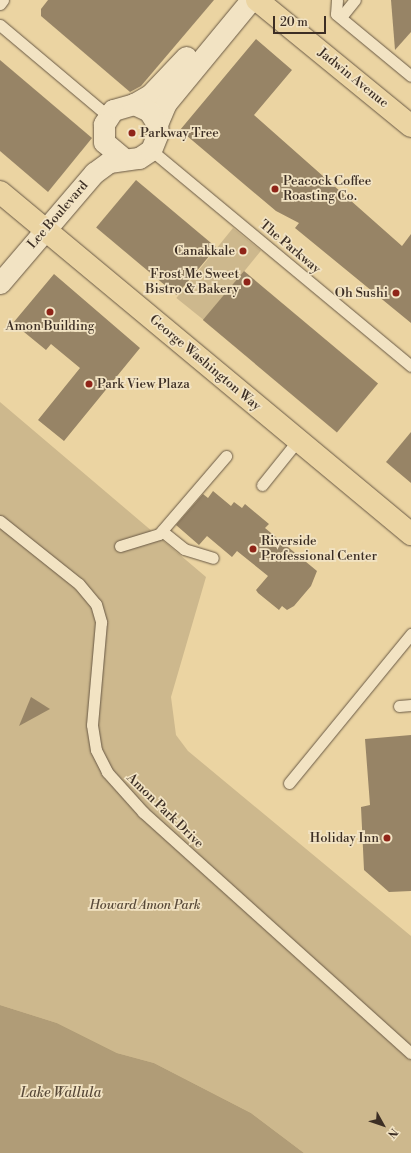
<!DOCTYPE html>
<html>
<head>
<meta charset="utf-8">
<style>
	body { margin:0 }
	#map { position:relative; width:411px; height:1153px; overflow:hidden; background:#ebd4a2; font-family:"Libre Bodoni",serif }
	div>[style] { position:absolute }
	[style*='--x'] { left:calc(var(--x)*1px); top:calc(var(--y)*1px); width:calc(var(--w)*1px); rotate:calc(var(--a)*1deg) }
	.green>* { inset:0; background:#cdb88d; transform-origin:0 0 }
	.water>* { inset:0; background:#b09c77 }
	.building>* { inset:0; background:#978466; transform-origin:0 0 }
	.roads { filter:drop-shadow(0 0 1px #685844) drop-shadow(0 0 1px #685844) }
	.service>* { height:11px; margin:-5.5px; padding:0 5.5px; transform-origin:5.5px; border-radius:5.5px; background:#f2e3c3 }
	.minor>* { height:21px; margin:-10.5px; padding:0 10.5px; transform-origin:10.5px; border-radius:10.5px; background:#f2e3c3 }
	.primary>* { height:22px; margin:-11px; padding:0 11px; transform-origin:11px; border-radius:11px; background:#ebd4a2 }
	.dots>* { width:11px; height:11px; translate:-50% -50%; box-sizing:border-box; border:2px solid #f2e3c3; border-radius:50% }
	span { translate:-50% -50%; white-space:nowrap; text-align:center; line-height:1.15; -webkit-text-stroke:3.5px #f2e3c3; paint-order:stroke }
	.street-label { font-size:13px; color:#3c2e24 }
	.poi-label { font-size:13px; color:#3c2e24 }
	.left { translate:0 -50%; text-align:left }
	.right { translate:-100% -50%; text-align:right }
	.park-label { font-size:13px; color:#594a39; font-style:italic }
	.water-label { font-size:14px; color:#594a39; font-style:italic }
	.north { position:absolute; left:363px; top:1105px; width:40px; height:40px; -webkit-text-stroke:3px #f2e3c3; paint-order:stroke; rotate:130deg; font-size:11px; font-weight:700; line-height:16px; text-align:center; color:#3c2e24 }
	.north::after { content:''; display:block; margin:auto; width:14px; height:18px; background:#3c2e24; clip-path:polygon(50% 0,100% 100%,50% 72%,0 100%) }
	.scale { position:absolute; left:273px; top:16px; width:53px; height:18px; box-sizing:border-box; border:2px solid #3c2e24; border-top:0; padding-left:5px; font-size:12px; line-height:14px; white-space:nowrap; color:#3c2e24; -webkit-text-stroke:3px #f2e3c3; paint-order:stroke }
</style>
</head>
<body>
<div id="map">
	<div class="green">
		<div style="left:233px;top:228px;width:36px;height:90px;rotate:39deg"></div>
		<div style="clip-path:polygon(0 402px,206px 577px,171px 697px,176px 735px,188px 751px,411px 936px,411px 1153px,304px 1153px,251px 1113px,154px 1063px,117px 1053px,57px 1023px,0 1005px)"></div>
	</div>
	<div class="water">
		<div style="clip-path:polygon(0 1005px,57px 1023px,117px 1053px,154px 1063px,251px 1113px,304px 1153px,0 1153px)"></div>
	</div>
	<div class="building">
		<div style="clip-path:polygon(48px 0,214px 0,141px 86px,130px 92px,41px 16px,41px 9px)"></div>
		<div style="clip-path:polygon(391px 0,411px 0,411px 32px,395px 50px)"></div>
		<div style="clip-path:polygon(256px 39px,292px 70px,254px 115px,402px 246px,411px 234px,411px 323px,295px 228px,299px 223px,276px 211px,180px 130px)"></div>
		<div style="clip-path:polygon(0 60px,92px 138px,48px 192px,0 151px)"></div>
		<div style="left:136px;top:180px;width:105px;height:62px;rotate:40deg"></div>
		<div style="left:244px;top:271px;width:175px;height:64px;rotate:40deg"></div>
		<div style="clip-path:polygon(54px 274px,140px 348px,64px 441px,38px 420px,80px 368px,51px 344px,46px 350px,13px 323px)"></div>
		<div style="clip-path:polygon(411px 432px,411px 483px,386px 462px)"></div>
		<div style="clip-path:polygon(213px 491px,231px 506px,234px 502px,242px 508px,245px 504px,269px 524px,265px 528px,317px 571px,311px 586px,294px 606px,287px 610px,282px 606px,279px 610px,258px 593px,256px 590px,268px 576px,237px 551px,232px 557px,207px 536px,199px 545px,176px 525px,203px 494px,208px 498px)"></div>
		<div style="clip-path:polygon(31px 697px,50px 709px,19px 726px)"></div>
		<div style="clip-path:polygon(411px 735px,411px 891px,389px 892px,364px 870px,361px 807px,370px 805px,365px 739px)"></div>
	</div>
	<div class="roads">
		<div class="service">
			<div style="--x:337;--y:0;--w:14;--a:94"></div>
			<div style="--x:336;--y:14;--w:97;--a:39.6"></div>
			<div style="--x:0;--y:4;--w:5;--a:-53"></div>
			<div style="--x:341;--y:17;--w:22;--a:-51"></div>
			<div style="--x:0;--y:25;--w:141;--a:40.1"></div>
			<div style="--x:151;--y:150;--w:338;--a:39.7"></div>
			<div style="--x:262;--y:485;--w:58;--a:-51.3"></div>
			<div style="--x:0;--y:521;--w:101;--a:38.6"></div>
			<div style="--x:79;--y:584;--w:26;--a:50"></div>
			<div style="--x:96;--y:604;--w:19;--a:74"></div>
			<div style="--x:101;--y:622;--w:103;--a:95"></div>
			<div style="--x:92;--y:725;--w:25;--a:81"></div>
			<div style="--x:96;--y:750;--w:25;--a:63"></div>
			<div style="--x:107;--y:772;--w:54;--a:48"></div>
			<div style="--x:143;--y:812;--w:360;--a:42"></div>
			<div style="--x:162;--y:531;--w:28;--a:39"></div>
			<div style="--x:184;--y:549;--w:30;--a:17"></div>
			<div style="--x:120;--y:546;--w:41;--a:-17.1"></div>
			<div style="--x:159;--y:534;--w:103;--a:-49.3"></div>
			<div style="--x:399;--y:706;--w:12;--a:-5"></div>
			<div style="--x:289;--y:783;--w:193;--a:-50.7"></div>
		</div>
		<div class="minor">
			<div style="--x:134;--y:104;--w:20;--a:-30"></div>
			<div style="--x:151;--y:94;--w:51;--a:-46.6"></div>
			<div style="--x:157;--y:124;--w:23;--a:-67"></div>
			<div style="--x:166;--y:103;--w:134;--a:-50.5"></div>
			<div style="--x:0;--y:283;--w:145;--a:-49.5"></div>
			<div style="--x:94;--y:173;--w:19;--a:-36"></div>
			<div style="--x:109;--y:162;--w:30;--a:-8"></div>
			<div style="--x:139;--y:158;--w:14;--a:-34"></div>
			<div style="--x:151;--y:150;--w:18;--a:-68"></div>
			<div style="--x:158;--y:133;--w:9;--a:-96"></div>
			<div style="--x:157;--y:124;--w:15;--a:-122"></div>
			<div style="--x:149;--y:111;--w:17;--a:-155"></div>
			<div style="--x:134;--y:104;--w:22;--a:164"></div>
			<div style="--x:113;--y:110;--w:17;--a:123"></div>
			<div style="--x:104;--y:124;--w:18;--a:90"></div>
			<div style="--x:104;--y:142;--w:26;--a:40"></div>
		</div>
		<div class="primary">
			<div style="--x:257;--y:0;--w:199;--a:39.3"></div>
			<div style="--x:0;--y:192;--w:535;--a:39.76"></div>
		</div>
	</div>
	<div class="dots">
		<div style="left:132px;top:133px;background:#8f2418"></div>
		<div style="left:275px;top:189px;background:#8f2418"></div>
		<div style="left:243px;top:251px;background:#8f2418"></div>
		<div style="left:247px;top:282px;background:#8f2418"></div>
		<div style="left:396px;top:293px;background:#8f2418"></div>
		<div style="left:50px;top:312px;background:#8f2418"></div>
		<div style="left:89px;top:384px;background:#8f2418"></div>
		<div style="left:253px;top:549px;background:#8f2418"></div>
		<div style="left:387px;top:838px;background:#8f2418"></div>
	</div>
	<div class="street-label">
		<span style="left:353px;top:78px;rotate:39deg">Jadwin Avenue</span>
		<span style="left:58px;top:215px;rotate:-49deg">Lee Boulevard</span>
		<span style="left:290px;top:247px;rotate:40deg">The Parkway</span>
		<span style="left:205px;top:363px;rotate:40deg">George Washington Way</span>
		<span style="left:165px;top:811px;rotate:44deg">Amon Park Drive</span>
	</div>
	<div class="poi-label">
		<span class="left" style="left:140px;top:133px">Parkway Tree</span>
		<span class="left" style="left:283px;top:189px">Peacock Coffee<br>Roasting Co.</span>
		<span class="right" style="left:235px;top:251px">Canakkale</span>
		<span class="right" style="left:239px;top:282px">Frost Me Sweet<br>Bistro &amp; Bakery</span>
		<span class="right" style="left:388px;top:293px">Oh Sushi</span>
		<span style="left:50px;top:326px">Amon Building</span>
		<span class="left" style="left:97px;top:384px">Park View Plaza</span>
		<span class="left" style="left:261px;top:549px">Riverside<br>Professional Center</span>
		<span class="right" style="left:379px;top:838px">Holiday Inn</span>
	</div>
	<div class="park-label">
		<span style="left:145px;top:905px">Howard Amon Park</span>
	</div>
	<div class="water-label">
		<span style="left:61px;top:1093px">Lake Wallula</span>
	</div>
	<div class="north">N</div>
	<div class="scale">20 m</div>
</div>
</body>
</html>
